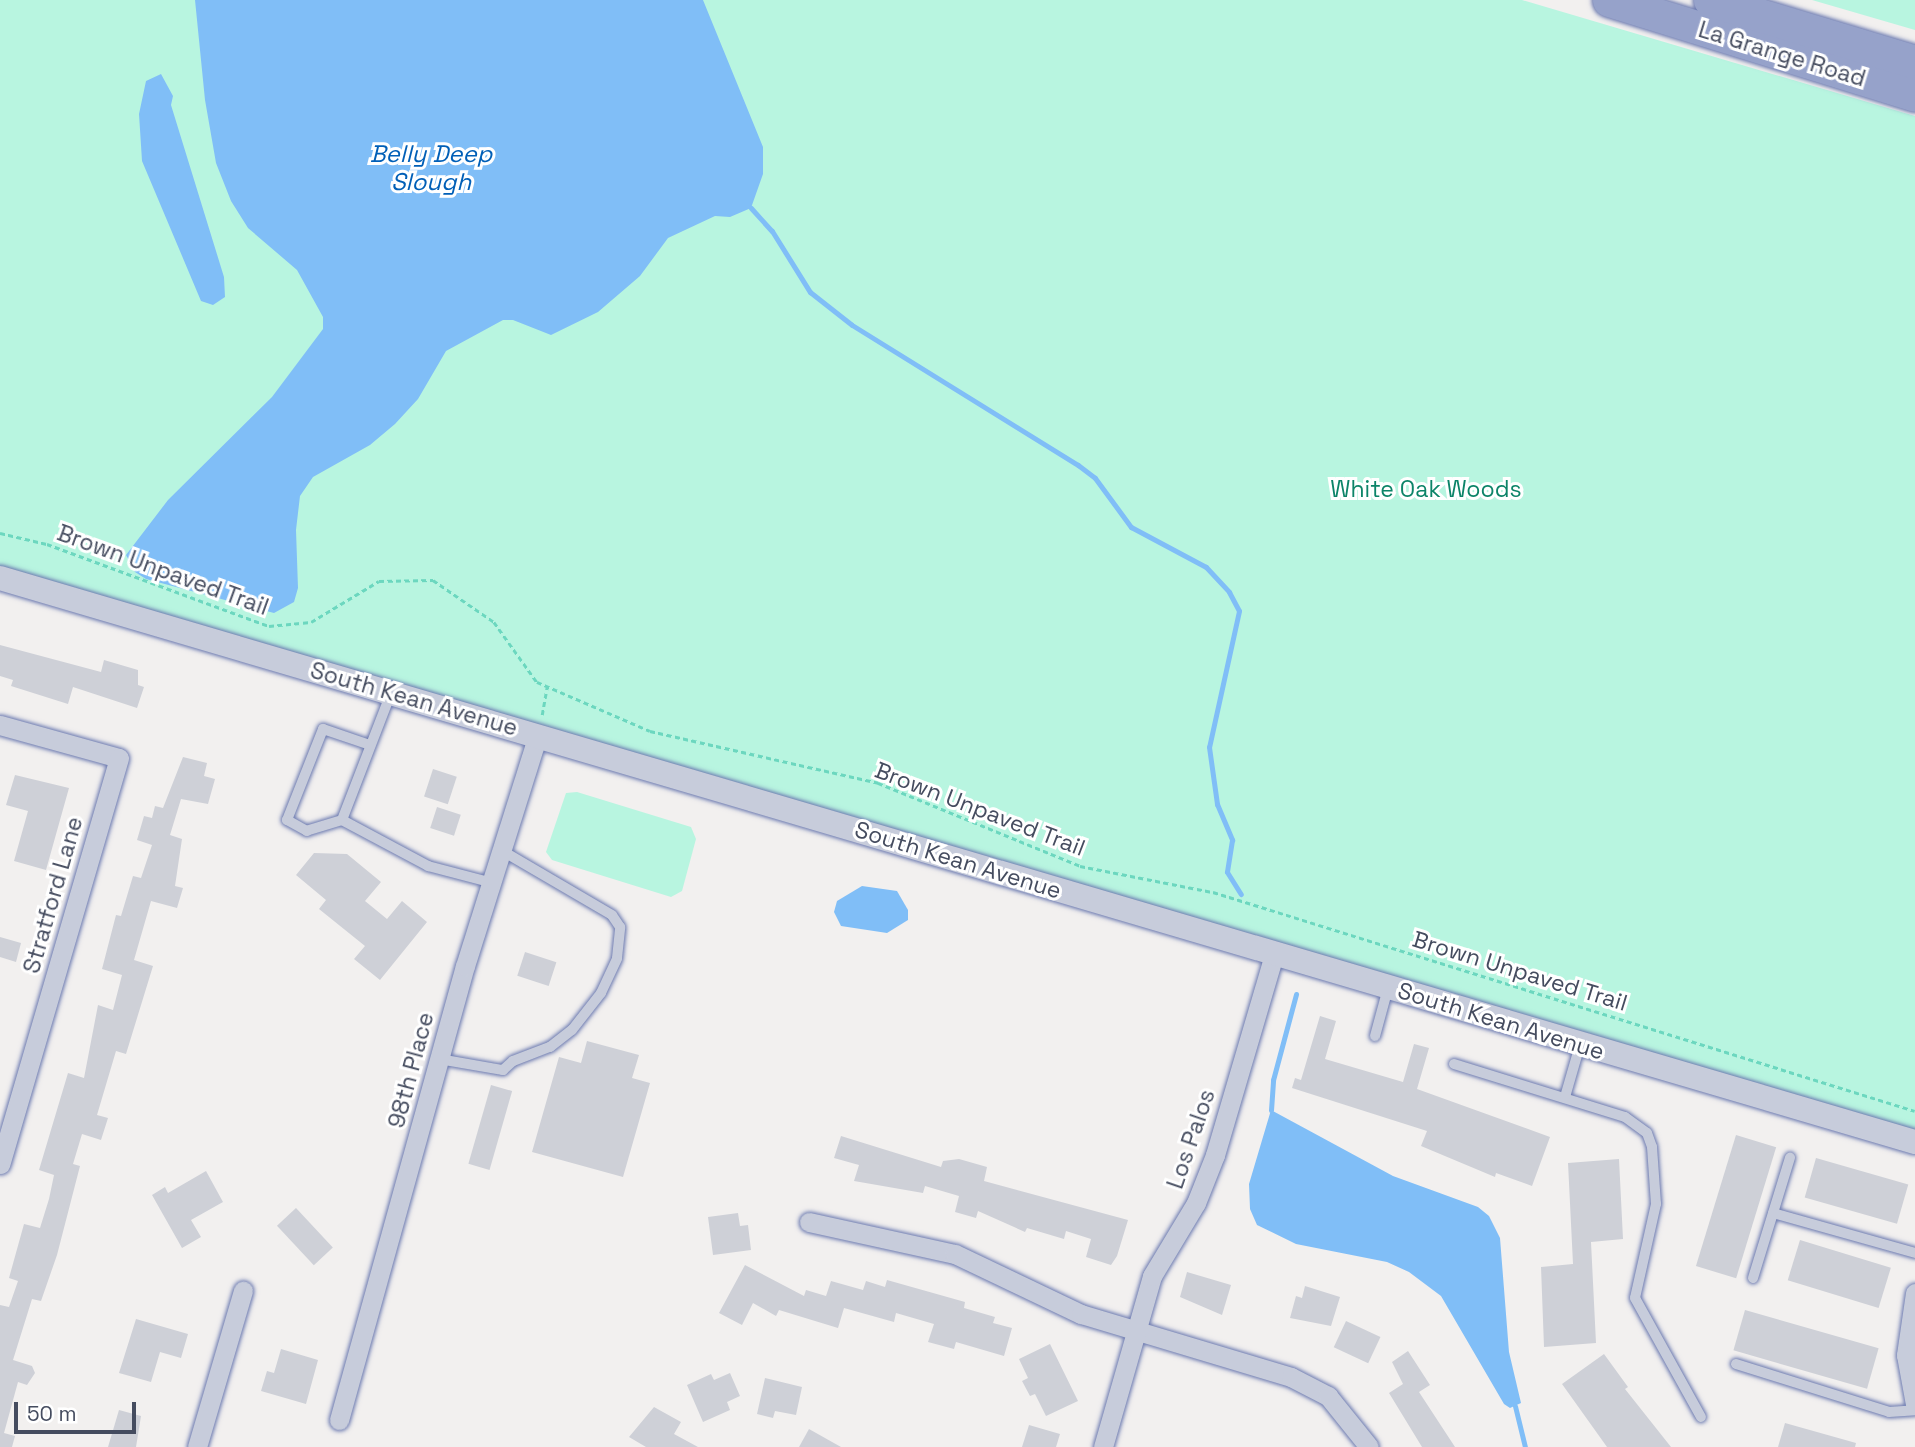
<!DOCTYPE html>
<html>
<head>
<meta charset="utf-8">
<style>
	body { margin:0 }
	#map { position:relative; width:1915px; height:1447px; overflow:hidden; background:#f2f0ef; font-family:"Space Grotesk",sans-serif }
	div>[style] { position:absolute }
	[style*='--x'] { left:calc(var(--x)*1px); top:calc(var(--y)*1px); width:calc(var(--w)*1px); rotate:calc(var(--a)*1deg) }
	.green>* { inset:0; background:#b8f5e0 }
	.water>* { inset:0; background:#80bef7 }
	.stream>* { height:5px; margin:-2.5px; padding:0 2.5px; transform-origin:2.5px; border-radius:2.5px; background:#80bef7 }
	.building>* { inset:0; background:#ced0d7; transform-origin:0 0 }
	.path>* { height:2.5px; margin-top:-1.25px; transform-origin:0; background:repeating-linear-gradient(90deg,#6cd7bf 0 5px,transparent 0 8.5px) }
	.roads { filter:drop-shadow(0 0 2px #6c7ab0) drop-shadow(0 0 2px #6c7ab0) }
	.service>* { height:10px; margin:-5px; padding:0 5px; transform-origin:5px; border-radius:5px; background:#c7ccdb }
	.minor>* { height:19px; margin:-9.5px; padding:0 9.5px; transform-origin:9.5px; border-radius:9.5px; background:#c7ccdb }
	.tertiary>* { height:24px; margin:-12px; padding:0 12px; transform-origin:12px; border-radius:12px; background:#c7ccdb }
	.trunk>* { height:33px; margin:-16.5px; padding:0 16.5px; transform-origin:16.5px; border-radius:16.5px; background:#96a2ca }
	span { translate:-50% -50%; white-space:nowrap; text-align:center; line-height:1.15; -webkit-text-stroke:6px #fff; paint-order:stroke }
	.street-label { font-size:23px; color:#454c5f }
	.park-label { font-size:23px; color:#0c8468 }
	.water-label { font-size:24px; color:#005fb7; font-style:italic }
	.scale { position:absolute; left:14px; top:1402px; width:122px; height:32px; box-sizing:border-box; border:4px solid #454c5f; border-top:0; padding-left:9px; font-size:21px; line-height:24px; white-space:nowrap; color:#454c5f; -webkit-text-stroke:5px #fff; paint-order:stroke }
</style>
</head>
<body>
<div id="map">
	<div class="green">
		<div style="clip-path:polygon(0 0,1522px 0,1915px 116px,1915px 1143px,0 573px)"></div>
		<div style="clip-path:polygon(1812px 0,1915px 0,1915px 31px,1915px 30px)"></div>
		<div style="clip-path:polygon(577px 792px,691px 827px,696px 839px,682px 891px,671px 897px,552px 860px,546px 852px,566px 793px)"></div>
	</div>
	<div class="water">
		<div style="clip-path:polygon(195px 0,703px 0,763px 147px,763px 174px,751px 208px,730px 217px,715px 216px,668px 238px,640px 276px,598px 312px,551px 335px,513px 320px,503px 320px,446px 351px,418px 399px,395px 424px,370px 445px,313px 477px,300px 496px,296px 530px,298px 588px,294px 602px,274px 613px,146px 579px,135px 572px,126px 555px,168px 500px,272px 397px,323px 329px,323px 317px,297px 270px,248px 228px,231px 201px,216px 163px,205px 100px)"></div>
		<div style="clip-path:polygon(161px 74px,173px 96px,171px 105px,224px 277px,225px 297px,213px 305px,201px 301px,142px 161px,139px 114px,146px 81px)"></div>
		<div style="clip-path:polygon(862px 886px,897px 891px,908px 910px,908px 920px,887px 933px,841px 926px,834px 912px,837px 901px)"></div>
		<div style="clip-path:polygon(1271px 1110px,1393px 1176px,1478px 1207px,1489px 1216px,1500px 1238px,1509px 1352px,1521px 1403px,1510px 1408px,1504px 1404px,1441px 1296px,1409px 1272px,1387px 1262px,1296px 1244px,1257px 1225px,1250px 1209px,1249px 1184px)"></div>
	</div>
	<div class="stream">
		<div style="--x:751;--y:208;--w:31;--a:48"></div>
		<div style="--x:772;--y:231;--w:72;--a:58.1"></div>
		<div style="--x:810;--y:292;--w:53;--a:38.2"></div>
		<div style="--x:852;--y:325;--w:266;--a:31.8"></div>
		<div style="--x:1078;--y:465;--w:21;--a:37"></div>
		<div style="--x:1095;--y:478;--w:61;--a:53.7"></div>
		<div style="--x:1131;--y:527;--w:85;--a:28.1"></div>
		<div style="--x:1206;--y:567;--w:34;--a:47"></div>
		<div style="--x:1229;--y:592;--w:21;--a:62"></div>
		<div style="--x:1239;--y:611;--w:139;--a:102.4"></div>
		<div style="--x:1209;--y:747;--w:58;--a:82"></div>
		<div style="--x:1217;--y:804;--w:39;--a:67"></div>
		<div style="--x:1232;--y:840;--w:32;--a:99"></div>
		<div style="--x:1227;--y:872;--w:26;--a:58"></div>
		<div style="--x:1271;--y:1110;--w:30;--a:-86"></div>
		<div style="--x:1273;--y:1080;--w:89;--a:-75"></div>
		<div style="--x:1515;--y:1406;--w:42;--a:76.3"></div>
	</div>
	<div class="building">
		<div style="clip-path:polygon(0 645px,101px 672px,104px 660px,138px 670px,138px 685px,144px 687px,137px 708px,73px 687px,68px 704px,11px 686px,13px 680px,0 676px)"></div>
		<div style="clip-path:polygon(183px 757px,207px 763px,204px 776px,215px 779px,208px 804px,181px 799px,170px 835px,182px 839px,175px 886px,183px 888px,177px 908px,151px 901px,134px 960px,153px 966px,126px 1054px,116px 1051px,97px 1115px,108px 1118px,101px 1140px,82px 1134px,73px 1164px,80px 1166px,57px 1255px,41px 1301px,32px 1299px,13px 1360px,32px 1366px,35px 1373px,27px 1385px,18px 1382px,4px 1433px,15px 1436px,12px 1447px,0 1447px,0 1305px,9px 1307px,18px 1281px,9px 1278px,24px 1224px,40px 1228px,49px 1199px,54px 1175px,39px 1170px,68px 1073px,84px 1078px,98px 1005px,113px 1010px,122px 975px,102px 969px,116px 915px,121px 916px,133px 876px,141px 878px,152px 845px,137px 840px,144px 816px,152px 818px,155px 806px,163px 808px)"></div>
		<div style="left:433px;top:769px;width:25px;height:29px;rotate:18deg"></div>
		<div style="clip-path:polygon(15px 775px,69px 788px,46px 870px,14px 861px,28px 811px,6px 805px)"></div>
		<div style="left:437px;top:807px;width:25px;height:22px;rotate:18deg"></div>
		<div style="clip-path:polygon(314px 853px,347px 854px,381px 882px,365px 901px,387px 919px,402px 901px,427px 922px,380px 980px,354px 959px,365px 946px,319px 909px,326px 900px,296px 875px)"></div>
		<div style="clip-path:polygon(0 937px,21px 943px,16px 962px,0 957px)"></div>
		<div style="left:525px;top:952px;width:33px;height:25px;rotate:18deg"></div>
		<div style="clip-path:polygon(1320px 1016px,1336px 1021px,1325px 1059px,1403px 1082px,1414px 1044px,1429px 1048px,1417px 1089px,1550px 1137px,1532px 1186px,1496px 1173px,1495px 1177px,1421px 1146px,1427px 1131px,1292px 1088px,1295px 1078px,1301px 1080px)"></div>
		<div style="clip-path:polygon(587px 1041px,639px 1055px,632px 1078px,650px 1083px,623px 1177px,532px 1152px,559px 1057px,581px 1063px)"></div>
		<div style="left:491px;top:1085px;width:22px;height:82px;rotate:16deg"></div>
		<div style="left:1736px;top:1135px;width:42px;height:137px;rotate:17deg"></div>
		<div style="clip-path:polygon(841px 1136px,941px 1167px,943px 1161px,959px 1159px,987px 1167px,984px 1181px,1128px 1220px,1117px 1256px,1111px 1265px,1086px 1257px,1091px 1239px,1066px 1231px,1064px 1239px,1027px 1228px,1025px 1232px,978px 1211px,976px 1218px,955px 1212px,959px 1196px,925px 1186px,923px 1193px,854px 1181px,859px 1165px,834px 1158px)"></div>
		<div style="left:1816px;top:1158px;width:96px;height:41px;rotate:16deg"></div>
		<div style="clip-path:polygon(1619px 1159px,1623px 1239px,1591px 1242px,1596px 1343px,1544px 1347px,1541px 1267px,1573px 1264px,1568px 1163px)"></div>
		<div style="clip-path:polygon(206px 1171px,223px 1202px,191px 1220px,201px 1237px,182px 1248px,152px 1195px,165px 1187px,168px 1193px)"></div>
		<div style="left:296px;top:1208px;width:54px;height:26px;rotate:47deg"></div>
		<div style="clip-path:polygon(738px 1213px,740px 1226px,748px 1225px,751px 1250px,713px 1255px,708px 1217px)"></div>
		<div style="left:1800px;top:1240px;width:95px;height:42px;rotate:17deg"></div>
		<div style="clip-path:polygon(745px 1265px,804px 1296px,806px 1290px,826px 1296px,831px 1281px,863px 1290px,866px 1281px,885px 1287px,887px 1280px,965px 1302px,964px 1308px,995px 1317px,993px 1323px,1012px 1328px,1004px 1356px,956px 1342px,954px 1349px,928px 1342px,934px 1324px,896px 1313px,894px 1322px,844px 1308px,838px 1328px,779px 1310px,776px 1316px,753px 1303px,742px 1325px,719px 1313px)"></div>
		<div style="clip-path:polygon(1187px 1272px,1231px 1285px,1222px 1315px,1180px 1297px)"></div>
		<div style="clip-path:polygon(1305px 1286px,1340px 1297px,1331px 1326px,1290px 1318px,1296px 1296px,1302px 1298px)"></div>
		<div style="left:1745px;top:1310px;width:139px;height:42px;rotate:16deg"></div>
		<div style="clip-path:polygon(136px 1319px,188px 1334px,181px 1358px,160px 1352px,151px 1382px,119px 1373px)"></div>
		<div style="left:1346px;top:1321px;width:38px;height:29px;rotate:25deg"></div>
		<div style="clip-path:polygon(1050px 1344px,1078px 1401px,1046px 1416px,1035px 1394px,1030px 1396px,1022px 1381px,1028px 1378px,1019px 1359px)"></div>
		<div style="clip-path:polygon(281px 1349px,318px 1360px,306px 1404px,261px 1391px,267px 1371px,274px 1373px)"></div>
		<div style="clip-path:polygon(1408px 1351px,1430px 1385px,1419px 1392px,1455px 1447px,1422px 1447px,1389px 1393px,1403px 1384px,1392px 1362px)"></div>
		<div style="clip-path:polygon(1604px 1354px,1628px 1387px,1625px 1389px,1671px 1447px,1607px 1447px,1562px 1384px)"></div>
		<div style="clip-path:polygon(730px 1373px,740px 1396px,727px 1402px,730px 1410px,703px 1422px,687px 1385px,711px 1374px,714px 1380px)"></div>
		<div style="clip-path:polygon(765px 1378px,802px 1387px,796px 1415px,775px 1411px,773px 1418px,757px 1414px)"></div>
		<div style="clip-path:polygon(654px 1407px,681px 1422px,674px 1434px,698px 1447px,646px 1447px,629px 1437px)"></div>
		<div style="clip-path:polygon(119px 1410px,141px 1416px,136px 1447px,108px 1447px)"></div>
		<div style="clip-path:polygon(1785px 1423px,1856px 1443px,1855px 1447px,1778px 1447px)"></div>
		<div style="clip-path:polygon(1029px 1425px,1060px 1434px,1056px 1447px,1022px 1447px)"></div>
		<div style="clip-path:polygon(809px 1429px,841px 1447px,799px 1447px)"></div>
	</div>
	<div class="path">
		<div style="--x:0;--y:533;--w:48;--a:13.2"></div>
		<div style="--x:47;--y:544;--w:237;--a:20.3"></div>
		<div style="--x:269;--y:626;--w:42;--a:-5.4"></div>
		<div style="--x:311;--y:622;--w:79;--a:-31.1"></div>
		<div style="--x:379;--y:581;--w:54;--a:-1.1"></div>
		<div style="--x:433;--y:580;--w:74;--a:34.5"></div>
		<div style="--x:494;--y:622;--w:74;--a:54.4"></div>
		<div style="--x:537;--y:682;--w:123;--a:23.4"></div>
		<div style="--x:650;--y:731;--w:234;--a:12.8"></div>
		<div style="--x:878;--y:783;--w:218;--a:22.3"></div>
		<div style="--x:1080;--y:866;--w:136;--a:11.1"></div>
		<div style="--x:1213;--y:892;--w:735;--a:17.33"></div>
		<div style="--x:542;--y:715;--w:28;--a:-80"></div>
	</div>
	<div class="roads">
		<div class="service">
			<div style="--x:391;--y:693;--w:136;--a:111.1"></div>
			<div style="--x:342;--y:820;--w:98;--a:28.1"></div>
			<div style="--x:428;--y:866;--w:67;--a:14.7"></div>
			<div style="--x:342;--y:820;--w:37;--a:163"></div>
			<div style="--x:307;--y:831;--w:23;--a:-151"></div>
			<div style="--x:287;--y:820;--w:98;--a:-68.4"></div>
			<div style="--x:323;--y:729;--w:50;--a:18.8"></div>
			<div style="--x:1375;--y:1036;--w:50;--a:-74.8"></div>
			<div style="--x:439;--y:1059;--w:65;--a:9.8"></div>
			<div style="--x:503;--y:1070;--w:13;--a:-42"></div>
			<div style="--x:513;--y:1061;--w:40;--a:-21"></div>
			<div style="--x:550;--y:1047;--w:28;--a:-38"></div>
			<div style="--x:572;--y:1030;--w:47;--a:-51.9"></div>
			<div style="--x:601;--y:993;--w:38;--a:-65"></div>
			<div style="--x:617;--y:958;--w:31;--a:-84"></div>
			<div style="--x:620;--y:927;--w:14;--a:-124"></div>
			<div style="--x:612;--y:915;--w:125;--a:-149.7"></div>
			<div style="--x:1454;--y:1064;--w:179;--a:17.2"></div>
			<div style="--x:1625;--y:1117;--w:27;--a:36"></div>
			<div style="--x:1647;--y:1133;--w:15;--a:70"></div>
			<div style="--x:1652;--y:1147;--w:57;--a:86"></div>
			<div style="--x:1656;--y:1204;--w:96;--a:102.6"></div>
			<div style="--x:1635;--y:1298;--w:136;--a:61"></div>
			<div style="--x:1565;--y:1097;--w:54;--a:-73.9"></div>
			<div style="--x:1773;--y:1213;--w:148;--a:15.7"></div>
			<div style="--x:1753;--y:1278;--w:126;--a:-72.9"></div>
			<div style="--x:1736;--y:1364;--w:160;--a:17.4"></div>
			<div style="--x:1889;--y:1412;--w:26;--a:-4"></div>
		</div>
		<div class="minor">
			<div style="--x:0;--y:725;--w:123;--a:15.5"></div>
			<div style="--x:119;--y:758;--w:423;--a:106.3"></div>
			<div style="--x:809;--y:1222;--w:149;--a:12.4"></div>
			<div style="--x:955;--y:1254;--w:140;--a:25.5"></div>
			<div style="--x:1081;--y:1314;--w:219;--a:16.7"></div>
			<div style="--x:1291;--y:1377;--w:42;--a:27.2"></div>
			<div style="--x:1328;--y:1396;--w:65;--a:51.2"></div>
			<div style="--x:1915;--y:1293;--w:63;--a:98.3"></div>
			<div style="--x:1906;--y:1355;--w:50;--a:79.6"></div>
			<div style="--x:339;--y:1420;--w:471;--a:-74.5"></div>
			<div style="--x:465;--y:966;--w:242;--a:-72.5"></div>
			<div style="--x:197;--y:1447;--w:163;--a:-73.6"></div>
			<div style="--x:1103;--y:1447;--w:178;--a:-74"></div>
			<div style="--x:1152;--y:1276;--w:85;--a:-58.9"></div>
			<div style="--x:1196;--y:1203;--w:52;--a:-68.4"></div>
			<div style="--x:1215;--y:1155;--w:209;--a:-73.6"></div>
		</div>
		<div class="tertiary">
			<div style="--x:0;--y:578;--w:1996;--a:16.41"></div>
		</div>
		<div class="trunk">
			<div style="--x:1609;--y:0;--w:320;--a:17.2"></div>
			<div style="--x:1710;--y:0;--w:214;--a:16.8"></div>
		</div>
	</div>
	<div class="street-label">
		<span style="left:1782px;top:54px;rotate:17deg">La Grange Road</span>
		<span style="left:163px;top:570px;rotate:20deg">Brown Unpaved Trail</span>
		<span style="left:414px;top:699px;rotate:16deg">South Kean Avenue</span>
		<span style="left:980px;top:809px;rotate:21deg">Brown Unpaved Trail</span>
		<span style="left:958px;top:860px;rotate:17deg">South Kean Avenue</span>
		<span style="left:53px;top:895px;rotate:-74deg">Stratford Lane</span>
		<span style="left:1520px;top:971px;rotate:17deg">Brown Unpaved Trail</span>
		<span style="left:1501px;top:1021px;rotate:17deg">South Kean Avenue</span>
		<span style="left:411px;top:1070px;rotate:-75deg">98th Place</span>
		<span style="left:1191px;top:1139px;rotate:-71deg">Los Palos</span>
	</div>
	<div class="park-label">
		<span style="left:1426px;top:489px">White Oak Woods</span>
	</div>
	<div class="water-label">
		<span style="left:431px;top:168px">Belly Deep<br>Slough</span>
	</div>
	<div class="scale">50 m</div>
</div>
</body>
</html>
